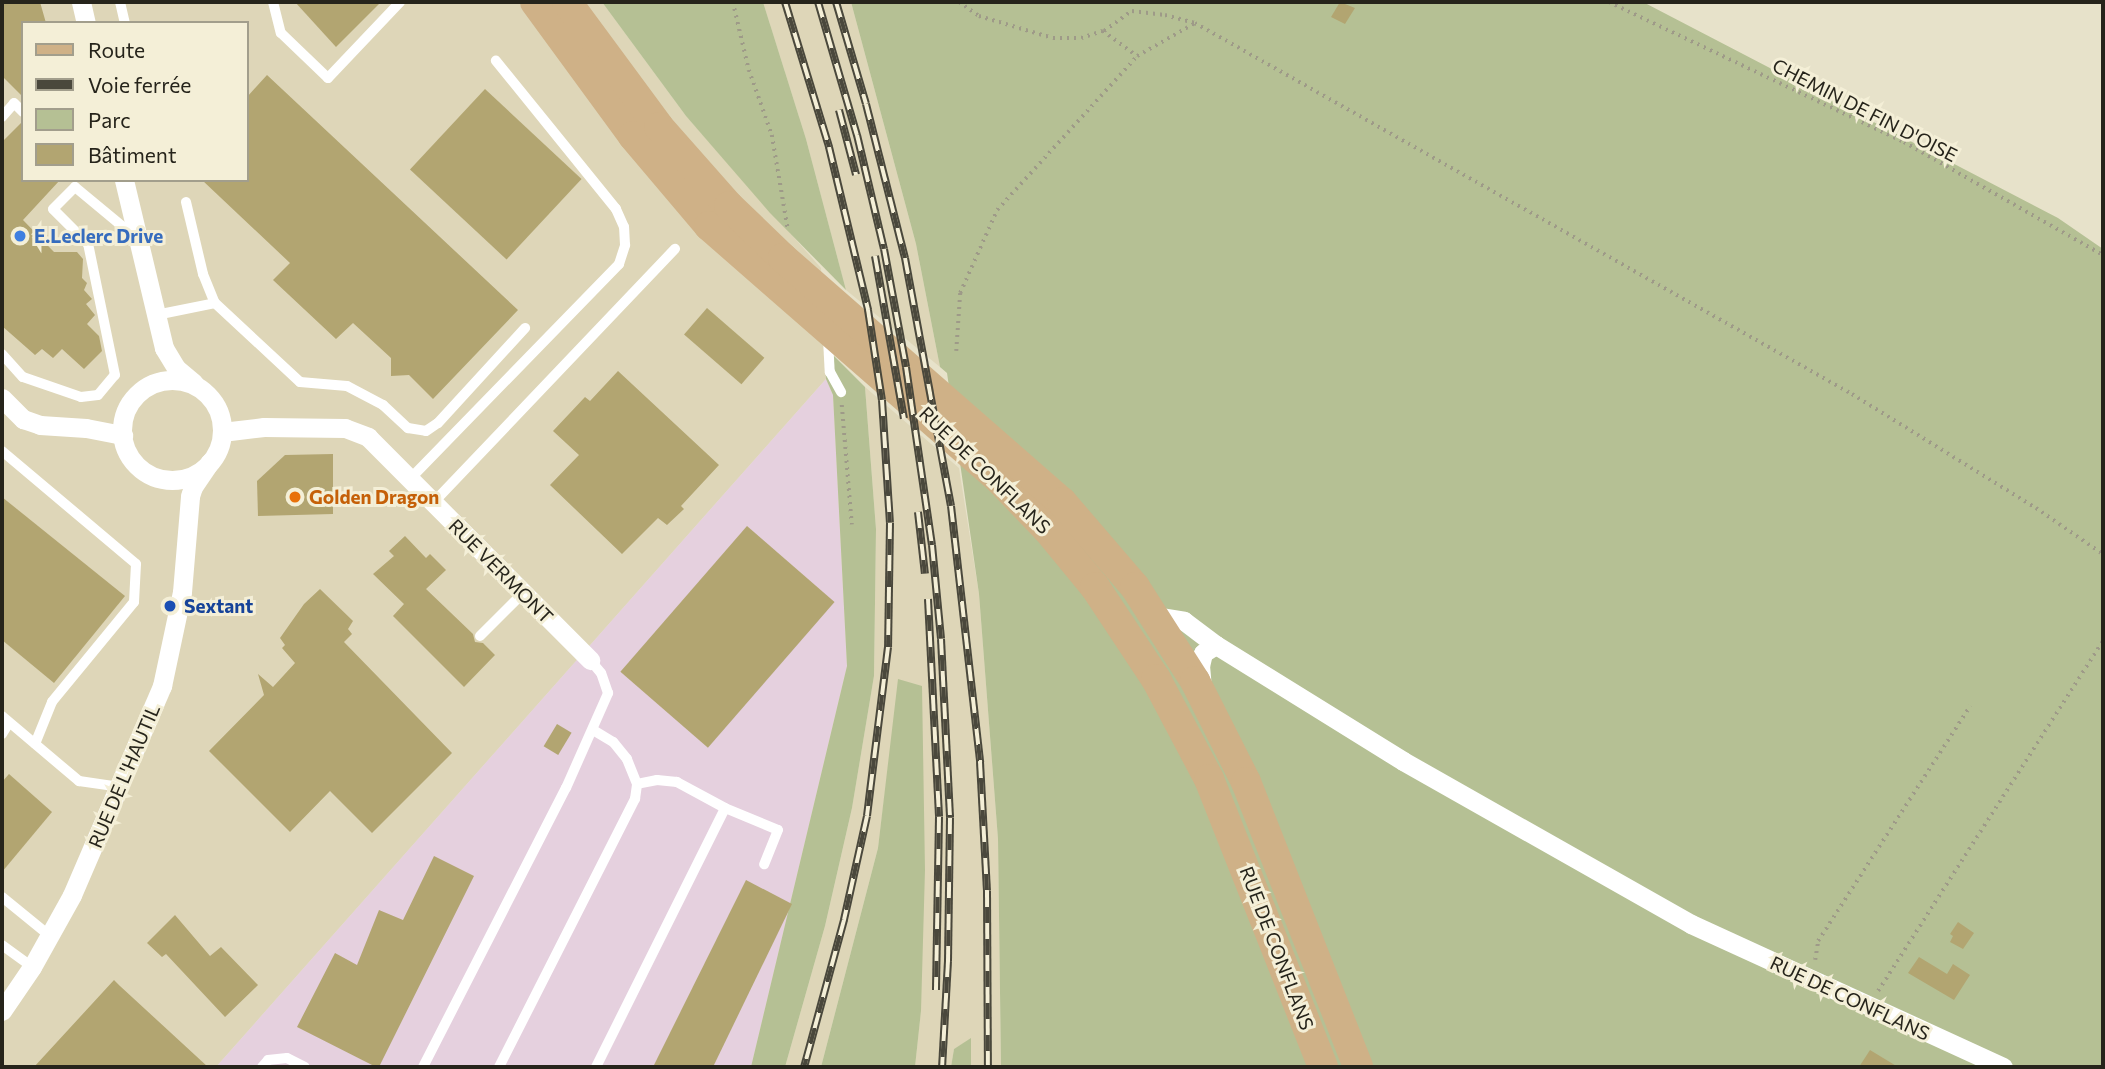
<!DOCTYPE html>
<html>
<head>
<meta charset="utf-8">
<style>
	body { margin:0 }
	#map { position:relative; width:2105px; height:1069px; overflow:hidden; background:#e7e2ca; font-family:Commissioner,sans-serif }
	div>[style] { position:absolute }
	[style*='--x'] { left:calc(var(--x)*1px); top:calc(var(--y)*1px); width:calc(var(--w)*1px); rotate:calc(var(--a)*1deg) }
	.built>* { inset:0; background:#ded6b8 }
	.industrial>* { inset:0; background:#e5d0de }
	.green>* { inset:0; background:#b5c094 }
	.building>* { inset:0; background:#b2a571; transform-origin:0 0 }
	.path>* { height:3.5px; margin-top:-1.75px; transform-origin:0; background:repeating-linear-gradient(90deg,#9e9a88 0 2px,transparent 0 7px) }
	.lane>* { height:10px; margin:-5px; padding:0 5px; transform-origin:5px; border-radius:5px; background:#fff }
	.street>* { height:19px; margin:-9.5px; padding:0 9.5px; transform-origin:9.5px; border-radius:9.5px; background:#fff }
	.street>.ring { margin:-9.5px; padding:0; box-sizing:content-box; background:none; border:19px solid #fff; border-radius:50% }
	.primary>* { height:30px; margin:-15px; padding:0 15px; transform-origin:15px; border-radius:15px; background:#cfb187 }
	.rail>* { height:8px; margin-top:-4px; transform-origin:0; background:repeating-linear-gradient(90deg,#f4efd7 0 16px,#4a483c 0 32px); box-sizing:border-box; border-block:2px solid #4a483c }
	.dots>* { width:19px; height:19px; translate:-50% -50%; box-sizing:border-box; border:4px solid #f4efd7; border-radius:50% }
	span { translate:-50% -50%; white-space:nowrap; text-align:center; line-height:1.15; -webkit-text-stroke:6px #f4efd7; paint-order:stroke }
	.street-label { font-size:19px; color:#26241b }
	.shop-label { font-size:19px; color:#366cbe; font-weight:700 }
	.left { translate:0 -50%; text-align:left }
	.food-label { font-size:19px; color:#c56008; font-weight:700 }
	.transit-label { font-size:19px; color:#164399; font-weight:700 }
	.frame { position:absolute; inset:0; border:4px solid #26241b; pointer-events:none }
	.legend { position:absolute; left:21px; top:21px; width:228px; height:161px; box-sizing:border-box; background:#f4efd7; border:2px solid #a29e8c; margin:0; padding:9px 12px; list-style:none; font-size:21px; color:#26241b }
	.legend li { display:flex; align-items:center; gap:14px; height:35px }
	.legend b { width:35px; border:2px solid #a29e8c }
</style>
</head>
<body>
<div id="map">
	<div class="built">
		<div style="clip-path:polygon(evenodd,2px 2px,602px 2px,686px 116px,821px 268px,826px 379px,216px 1067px,2px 1067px,2px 2px,23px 23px,247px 23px,247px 180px,23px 180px,23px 23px)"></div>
		<div style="clip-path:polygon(763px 2px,851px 2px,916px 244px,940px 367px,846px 290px,806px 139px)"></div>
		<div style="clip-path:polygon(865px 387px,959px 468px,979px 594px,998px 839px,1001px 1067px,971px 1067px,971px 1039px,954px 1049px,951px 1067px,915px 1067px,921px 1010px,922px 687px,899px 680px,878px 848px,821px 1067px,785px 1067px,825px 926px,852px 808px,874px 676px,876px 529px)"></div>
	</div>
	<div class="industrial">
		<div style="clip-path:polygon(826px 379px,833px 395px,847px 666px,751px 1067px,216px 1067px)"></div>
	</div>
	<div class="green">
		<div style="clip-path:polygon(602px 2px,763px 2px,806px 139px,846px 290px,770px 213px,686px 116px)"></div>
		<div style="clip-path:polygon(851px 2px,1643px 2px,2058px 218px,2103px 249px,2103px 1067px,1001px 1067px,998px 839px,979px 594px,947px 373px,940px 367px,916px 244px)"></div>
		<div style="clip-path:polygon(824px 346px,865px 387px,876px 529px,874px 676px,852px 808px,825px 926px,785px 1067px,751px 1067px,847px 666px,833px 395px,826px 379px)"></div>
		<div style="clip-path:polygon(898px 679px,922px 686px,925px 870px,921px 1011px,915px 1067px,821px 1067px,878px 848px)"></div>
		<div style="clip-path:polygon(971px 1038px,971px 1067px,951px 1067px,954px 1049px)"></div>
	</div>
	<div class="building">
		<div style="clip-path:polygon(2px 2px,40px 2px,46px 23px,23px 23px,23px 97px,2px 76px)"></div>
		<div style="clip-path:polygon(295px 2px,381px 2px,336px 47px)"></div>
		<div style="clip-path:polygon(1340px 2px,1355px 8px,1345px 24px,1331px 17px)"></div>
		<div style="clip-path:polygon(267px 75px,518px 310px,433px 399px,409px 375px,391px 376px,391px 358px,353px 323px,336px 339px,273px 280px,290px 263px,202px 180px,247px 180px,247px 97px)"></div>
		<div style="left:485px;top:89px;width:132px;height:110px;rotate:43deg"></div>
		<div style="clip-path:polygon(23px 121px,23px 180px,60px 180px,23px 220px,54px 252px,77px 252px,83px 259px,82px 278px,87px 283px,84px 290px,92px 299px,86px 304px,95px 315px,87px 324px,99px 336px,102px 351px,84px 369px,62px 349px,53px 358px,42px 349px,35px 355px,2px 326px,2px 142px)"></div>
		<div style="left:707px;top:308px;width:76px;height:35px;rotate:41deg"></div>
		<div style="clip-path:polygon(618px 371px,719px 465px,681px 506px,684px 509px,667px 525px,658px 518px,622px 554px,550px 485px,579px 455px,553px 431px,585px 397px,590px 401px)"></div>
		<div style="clip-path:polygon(333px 454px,333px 514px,258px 516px,257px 481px,285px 455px)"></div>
		<div style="clip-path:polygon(2px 497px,125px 596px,54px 683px,2px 640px)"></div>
		<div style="left:747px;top:526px;width:116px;height:193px;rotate:41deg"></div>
		<div style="clip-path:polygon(405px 536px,426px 558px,430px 554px,446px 570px,426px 589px,473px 634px,475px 642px,483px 643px,495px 655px,464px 687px,393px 616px,404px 604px,373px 574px,394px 556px,389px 551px)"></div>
		<div style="clip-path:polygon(320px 589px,353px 621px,348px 629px,352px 634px,344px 642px,452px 753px,372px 833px,330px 791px,290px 832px,209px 751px,264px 695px,258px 674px,273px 687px,295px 663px,282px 648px,285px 645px,280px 638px,304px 604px)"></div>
		<div style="left:557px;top:724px;width:17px;height:26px;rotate:31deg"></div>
		<div style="clip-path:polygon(9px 774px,52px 812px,2px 872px,2px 782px)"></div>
		<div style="clip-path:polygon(434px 856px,474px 876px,379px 1067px,376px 1067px,297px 1027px,335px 953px,357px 965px,379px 910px,403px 920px)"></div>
		<div style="clip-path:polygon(746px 880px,792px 904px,713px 1067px,653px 1067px)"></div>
		<div style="clip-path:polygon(175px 915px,210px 956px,221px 947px,258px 985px,225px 1017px,166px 954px,162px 957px,147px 943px)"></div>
		<div style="clip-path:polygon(1958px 922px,1974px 933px,1963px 949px,1950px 942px,1953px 936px,1950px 934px)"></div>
		<div style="clip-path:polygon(1919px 957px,1947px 974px,1953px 964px,1970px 975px,1954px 1000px,1908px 973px)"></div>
		<div style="clip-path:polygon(114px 980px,120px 986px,208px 1067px,34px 1067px)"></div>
		<div style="clip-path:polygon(1870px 1050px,1898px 1067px,1859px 1067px)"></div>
	</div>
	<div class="path">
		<div style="--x:733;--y:2;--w:70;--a:76.8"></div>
		<div style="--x:749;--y:70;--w:69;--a:70.5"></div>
		<div style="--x:772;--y:135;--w:96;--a:80.4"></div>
		<div style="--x:959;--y:2;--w:24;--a:35"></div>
		<div style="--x:979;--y:16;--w:77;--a:16.6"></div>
		<div style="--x:1053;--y:38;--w:28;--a:0"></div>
		<div style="--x:1081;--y:38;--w:23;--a:-18"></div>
		<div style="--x:1103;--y:31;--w:42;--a:36.3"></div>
		<div style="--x:1609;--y:2;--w:327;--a:25.4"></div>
		<div style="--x:1904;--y:142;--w:229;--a:29.6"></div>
		<div style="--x:1104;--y:31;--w:34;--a:-36"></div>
		<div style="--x:1132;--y:11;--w:33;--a:7"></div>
		<div style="--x:1165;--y:15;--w:31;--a:15"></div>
		<div style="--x:956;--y:351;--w:58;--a:-86.1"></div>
		<div style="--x:960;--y:293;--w:91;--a:-66"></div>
		<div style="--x:997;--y:210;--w:208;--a:-47.7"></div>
		<div style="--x:1137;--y:56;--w:67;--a:-29.6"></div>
		<div style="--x:1195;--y:23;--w:755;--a:29.45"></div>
		<div style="--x:1852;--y:394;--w:216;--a:31.8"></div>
		<div style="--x:2036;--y:508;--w:81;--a:34.5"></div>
		<div style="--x:842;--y:405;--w:120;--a:85.2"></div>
		<div style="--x:1815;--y:960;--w:19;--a:-81"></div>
		<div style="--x:1818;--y:941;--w:280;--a:-57.1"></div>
		<div style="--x:1878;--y:991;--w:417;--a:-57.3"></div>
	</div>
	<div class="lane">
		<div style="--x:120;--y:2;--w:22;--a:77"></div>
		<div style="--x:273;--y:2;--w:32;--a:76"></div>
		<div style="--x:281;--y:33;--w:65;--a:43.8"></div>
		<div style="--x:328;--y:78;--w:105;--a:-46.5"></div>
		<div style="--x:2;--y:117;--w:18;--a:-49"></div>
		<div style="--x:14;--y:103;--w:13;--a:45"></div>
		<div style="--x:186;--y:202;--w:74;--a:76.7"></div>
		<div style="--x:203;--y:274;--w:31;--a:68"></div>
		<div style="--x:215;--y:303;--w:116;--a:42.9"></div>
		<div style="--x:300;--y:382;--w:47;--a:4.9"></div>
		<div style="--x:347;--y:386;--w:41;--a:27.8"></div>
		<div style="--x:383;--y:405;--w:34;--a:43"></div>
		<div style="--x:408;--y:428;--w:18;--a:9"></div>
		<div style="--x:426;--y:431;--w:14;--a:-34"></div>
		<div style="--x:438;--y:423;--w:129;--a:-47.5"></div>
		<div style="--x:156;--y:315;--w:60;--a:-11.5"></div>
		<div style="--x:828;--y:339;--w:33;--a:87"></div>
		<div style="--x:830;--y:372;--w:23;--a:61"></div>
		<div style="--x:2;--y:354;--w:31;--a:48"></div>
		<div style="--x:23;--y:377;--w:61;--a:19"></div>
		<div style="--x:81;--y:397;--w:17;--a:-7"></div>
		<div style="--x:98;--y:395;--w:26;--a:-50"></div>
		<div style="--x:115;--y:375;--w:134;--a:-101.6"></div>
		<div style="--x:88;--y:244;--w:49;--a:-135"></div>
		<div style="--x:53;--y:209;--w:31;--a:-45"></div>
		<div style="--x:75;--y:187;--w:77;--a:39.7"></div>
		<div style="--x:2;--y:451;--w:175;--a:40.1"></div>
		<div style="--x:136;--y:564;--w:38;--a:93"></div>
		<div style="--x:134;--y:602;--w:129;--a:129.4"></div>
		<div style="--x:52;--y:702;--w:45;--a:112"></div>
		<div style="--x:410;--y:479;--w:300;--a:-45.8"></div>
		<div style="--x:619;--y:264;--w:20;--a:-72"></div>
		<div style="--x:625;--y:245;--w:18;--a:-93"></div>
		<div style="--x:624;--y:227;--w:20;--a:-114"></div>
		<div style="--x:616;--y:209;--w:191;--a:-129"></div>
		<div style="--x:433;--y:503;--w:351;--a:-46.4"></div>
		<div style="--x:480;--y:636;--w:61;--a:-45"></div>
		<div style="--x:2;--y:716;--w:101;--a:40.2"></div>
		<div style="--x:79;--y:781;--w:41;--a:8.3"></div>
		<div style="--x:2;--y:734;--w:13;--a:-58"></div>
		<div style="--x:725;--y:808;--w:57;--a:22.5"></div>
		<div style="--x:778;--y:830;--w:37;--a:112"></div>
		<div style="--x:2;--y:897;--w:62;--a:39.1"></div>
		<div style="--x:2;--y:945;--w:37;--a:36"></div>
		<div style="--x:262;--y:1067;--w:9;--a:-49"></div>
		<div style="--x:268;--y:1060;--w:19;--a:-6"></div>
		<div style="--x:287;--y:1058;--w:20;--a:27"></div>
		<div style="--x:423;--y:1067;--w:314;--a:-62.9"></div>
		<div style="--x:566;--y:788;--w:104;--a:-66.1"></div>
		<div style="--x:608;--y:693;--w:21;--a:-109"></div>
		<div style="--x:601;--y:673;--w:17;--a:-130"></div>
		<div style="--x:499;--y:1067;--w:301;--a:-63.1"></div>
		<div style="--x:635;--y:799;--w:15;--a:-82"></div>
		<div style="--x:637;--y:784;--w:27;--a:-112"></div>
		<div style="--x:627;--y:759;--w:22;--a:-129"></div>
		<div style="--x:613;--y:742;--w:23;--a:-149"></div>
		<div style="--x:596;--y:1067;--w:289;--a:-63.5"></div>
		<div style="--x:725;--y:808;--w:55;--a:-151.6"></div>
		<div style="--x:677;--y:782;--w:20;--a:-174"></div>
		<div style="--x:657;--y:780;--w:20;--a:169"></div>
	</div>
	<div class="street">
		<div style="--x:81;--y:2;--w:22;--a:77"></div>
		<div style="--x:124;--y:180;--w:173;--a:76.6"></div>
		<div style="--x:164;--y:348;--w:23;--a:59"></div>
		<div style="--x:176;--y:368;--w:23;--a:40"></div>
		<div class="ring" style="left:122px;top:380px;width:81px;height:81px"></div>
		<div style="--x:2;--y:398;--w:30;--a:45"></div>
		<div style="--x:23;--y:419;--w:18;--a:19"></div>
		<div style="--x:40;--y:425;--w:46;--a:3.7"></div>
		<div style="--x:86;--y:428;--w:38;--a:11"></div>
		<div style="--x:222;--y:432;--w:42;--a:-6.8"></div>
		<div style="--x:264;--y:427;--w:81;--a:0.7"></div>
		<div style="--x:345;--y:428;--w:25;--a:21"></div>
		<div style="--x:368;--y:437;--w:315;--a:45.1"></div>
		<div style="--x:1154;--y:616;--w:30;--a:9"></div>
		<div style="--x:1184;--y:621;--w:40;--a:37"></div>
		<div style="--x:1216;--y:645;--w:220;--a:31.8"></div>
		<div style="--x:1403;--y:761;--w:331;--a:29.5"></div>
		<div style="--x:1691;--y:924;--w:343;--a:24.6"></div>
		<div style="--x:1202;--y:688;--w:22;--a:-95"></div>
		<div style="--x:1200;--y:666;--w:13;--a:-77"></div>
		<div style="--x:1203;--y:653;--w:15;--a:-32"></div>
		<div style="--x:2;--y:1011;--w:53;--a:-55.7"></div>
		<div style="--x:32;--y:967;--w:82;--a:-60.9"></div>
		<div style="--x:72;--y:895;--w:228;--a:-66.7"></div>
		<div style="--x:162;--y:686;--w:96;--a:-78"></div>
		<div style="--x:182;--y:592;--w:96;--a:-85.2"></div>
		<div style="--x:190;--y:496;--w:9;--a:-72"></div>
		<div style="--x:193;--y:487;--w:30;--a:-56"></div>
	</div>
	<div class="primary">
		<div style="--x:535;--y:2;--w:166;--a:53.8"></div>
		<div style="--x:633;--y:136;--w:118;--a:49.8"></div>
		<div style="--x:709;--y:226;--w:382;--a:41.1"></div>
		<div style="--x:997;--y:477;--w:74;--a:46.1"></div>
		<div style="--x:1048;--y:530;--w:74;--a:50.5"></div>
		<div style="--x:1095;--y:587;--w:110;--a:56.5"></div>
		<div style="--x:1156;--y:679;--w:113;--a:62.1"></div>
		<div style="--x:1209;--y:779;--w:310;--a:68.4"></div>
		<div style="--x:567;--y:2;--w:155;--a:53.6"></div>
		<div style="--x:659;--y:127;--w:106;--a:48.5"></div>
		<div style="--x:729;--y:206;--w:75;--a:43.9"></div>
		<div style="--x:783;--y:258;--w:371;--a:41.2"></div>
		<div style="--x:1062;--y:502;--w:112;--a:49.3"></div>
		<div style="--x:1135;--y:587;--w:112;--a:57.4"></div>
		<div style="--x:1195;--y:681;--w:113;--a:63.2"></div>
		<div style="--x:1246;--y:782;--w:306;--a:68.5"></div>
	</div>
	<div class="rail">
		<div style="--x:785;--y:2;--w:152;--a:73.1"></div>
		<div style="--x:829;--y:147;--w:168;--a:76.5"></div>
		<div style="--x:868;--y:310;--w:91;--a:81.2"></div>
		<div style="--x:882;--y:400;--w:123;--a:86.3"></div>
		<div style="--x:890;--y:523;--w:124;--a:90.9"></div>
		<div style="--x:888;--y:647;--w:170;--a:97.1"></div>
		<div style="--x:867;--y:816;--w:107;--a:102.5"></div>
		<div style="--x:844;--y:920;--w:152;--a:105.2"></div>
		<div style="--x:818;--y:2;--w:139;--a:73.7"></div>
		<div style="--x:857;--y:135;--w:117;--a:76.7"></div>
		<div style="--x:884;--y:249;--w:120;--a:79.4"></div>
		<div style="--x:906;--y:367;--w:180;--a:81.7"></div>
		<div style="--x:932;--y:545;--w:94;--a:84.5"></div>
		<div style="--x:941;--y:639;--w:179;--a:87.1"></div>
		<div style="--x:950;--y:818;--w:143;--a:90.8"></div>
		<div style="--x:948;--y:961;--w:106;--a:93.2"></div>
		<div style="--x:836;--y:2;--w:106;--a:73.6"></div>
		<div style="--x:866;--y:104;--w:159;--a:75.8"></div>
		<div style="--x:905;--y:258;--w:252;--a:79.5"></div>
		<div style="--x:951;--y:506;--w:258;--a:83.5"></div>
		<div style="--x:980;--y:762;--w:129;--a:86.9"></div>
		<div style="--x:987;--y:891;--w:176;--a:89.7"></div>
		<div style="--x:839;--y:110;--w:67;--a:75.3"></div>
		<div style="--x:875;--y:256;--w:165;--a:79.9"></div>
		<div style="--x:918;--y:512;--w:62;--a:83.6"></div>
		<div style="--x:928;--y:599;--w:218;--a:87.1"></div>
		<div style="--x:939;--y:817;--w:173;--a:91"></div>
	</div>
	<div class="dots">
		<div style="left:20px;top:236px;background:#3f7fe0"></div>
		<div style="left:295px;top:497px;background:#e8710a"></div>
		<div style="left:170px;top:606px;background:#1a4fb4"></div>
	</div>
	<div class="street-label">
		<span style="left:1865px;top:110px;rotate:27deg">CHEMIN DE FIN D'OISE</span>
		<span style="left:985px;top:470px;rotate:44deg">RUE DE CONFLANS</span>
		<span style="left:501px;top:571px;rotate:45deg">RUE VERMONT</span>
		<span style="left:124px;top:776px;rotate:-67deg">RUE DE L'HAUTIL</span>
		<span style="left:1277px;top:948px;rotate:69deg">RUE DE CONFLANS</span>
		<span style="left:1850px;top:998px;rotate:25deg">RUE DE CONFLANS</span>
	</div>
	<div class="shop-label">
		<span class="left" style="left:34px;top:236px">E.Leclerc Drive</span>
	</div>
	<div class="food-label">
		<span class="left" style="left:309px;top:497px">Golden Dragon</span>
	</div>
	<div class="transit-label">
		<span class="left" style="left:184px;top:606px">Sextant</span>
	</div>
	<div class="frame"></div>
	<ul class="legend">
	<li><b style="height:9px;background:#cfb187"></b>Route</li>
	<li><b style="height:9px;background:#4a483c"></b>Voie ferrée</li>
	<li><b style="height:19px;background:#b5c094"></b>Parc</li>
	<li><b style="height:19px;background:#b2a571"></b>Bâtiment</li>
	</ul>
</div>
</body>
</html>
